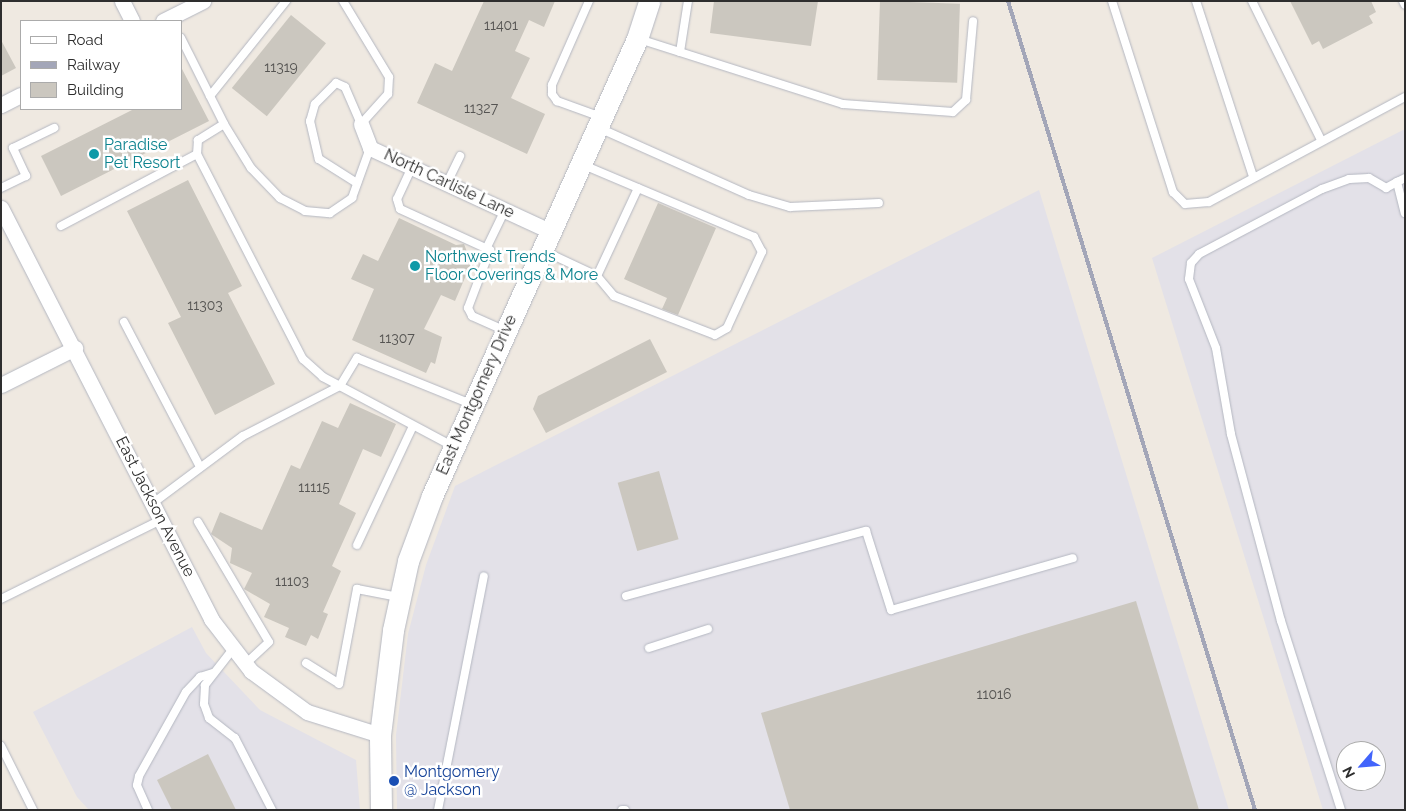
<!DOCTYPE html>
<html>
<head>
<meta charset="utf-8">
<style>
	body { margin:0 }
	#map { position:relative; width:1406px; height:811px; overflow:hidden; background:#efe9e1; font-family:Raleway,sans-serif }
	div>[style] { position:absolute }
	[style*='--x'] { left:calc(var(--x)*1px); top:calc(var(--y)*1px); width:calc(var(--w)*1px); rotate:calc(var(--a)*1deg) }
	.industrial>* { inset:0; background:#e3e1e8 }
	.building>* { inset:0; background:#cbc7bf; transform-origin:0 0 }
	.roads { filter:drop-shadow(0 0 1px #b4b7c1) drop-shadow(0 0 1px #b4b7c1) }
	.service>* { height:8px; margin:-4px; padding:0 4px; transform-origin:4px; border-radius:4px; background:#fff }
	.minor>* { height:15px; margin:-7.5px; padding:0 7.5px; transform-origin:7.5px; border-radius:7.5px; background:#fff }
	.secondary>* { height:21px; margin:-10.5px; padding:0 10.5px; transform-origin:10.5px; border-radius:10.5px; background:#fff }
	.rail>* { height:4px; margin:-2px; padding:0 2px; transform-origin:2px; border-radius:2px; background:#a3a6b8 }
	.dots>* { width:14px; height:14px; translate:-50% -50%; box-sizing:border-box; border:2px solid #fff; border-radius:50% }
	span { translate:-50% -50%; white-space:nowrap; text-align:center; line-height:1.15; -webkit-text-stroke:5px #fff; paint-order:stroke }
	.number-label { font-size:14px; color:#555452 }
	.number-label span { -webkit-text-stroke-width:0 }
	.culture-label { font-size:16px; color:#0d838f }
	.left { translate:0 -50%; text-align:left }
	.street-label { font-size:16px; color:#2e2e2e }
	.transit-label { font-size:16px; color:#164399 }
	.frame { position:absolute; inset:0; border:2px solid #2e2e2e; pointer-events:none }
	.legend { position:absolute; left:20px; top:20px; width:162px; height:90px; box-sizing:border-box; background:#fff; border:1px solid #ababab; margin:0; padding:6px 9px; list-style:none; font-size:15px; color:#2e2e2e }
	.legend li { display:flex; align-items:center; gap:10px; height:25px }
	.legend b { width:25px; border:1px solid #ababab }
	.north { position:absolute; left:1336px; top:741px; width:50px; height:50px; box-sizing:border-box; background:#fff; border:1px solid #ababab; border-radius:50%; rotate:243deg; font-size:14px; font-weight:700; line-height:20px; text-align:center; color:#2e2e2e }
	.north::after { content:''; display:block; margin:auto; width:18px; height:22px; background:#4264fb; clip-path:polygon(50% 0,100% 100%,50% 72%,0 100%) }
</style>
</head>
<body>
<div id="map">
	<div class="industrial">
		<div style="clip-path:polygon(evenodd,1405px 129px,1405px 810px,1323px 810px,1152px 258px,1405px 129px,1346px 751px,1376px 751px,1376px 781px,1346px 781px,1346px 751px)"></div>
		<div style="clip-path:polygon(1039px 190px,1229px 810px,397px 810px,396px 735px,408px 634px,426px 565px,455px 486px)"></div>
		<div style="clip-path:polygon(192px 627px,206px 653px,260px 710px,356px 760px,360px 810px,89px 810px,77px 797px,33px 712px)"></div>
	</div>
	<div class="building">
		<div style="clip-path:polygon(484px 1px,555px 1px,544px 27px,529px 20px,515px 51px,530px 58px,511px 98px,545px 114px,527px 154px,417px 103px,435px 63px,452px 71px)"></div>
		<div style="clip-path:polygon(714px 1px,818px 1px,811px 46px,710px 33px)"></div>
		<div style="left:880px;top:1px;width:80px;height:79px;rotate:2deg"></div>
		<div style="clip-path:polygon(1290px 1px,1371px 1px,1376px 12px,1369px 16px,1373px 23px,1323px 49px,1319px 41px,1312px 45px)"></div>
		<div style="left:291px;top:15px;width:45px;height:94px;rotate:39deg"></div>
		<div style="clip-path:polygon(1px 40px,16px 68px,1px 76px)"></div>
		<div style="clip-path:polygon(181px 67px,209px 121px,61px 196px,41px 156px,134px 109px,181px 109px)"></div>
		<div style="clip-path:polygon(188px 180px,242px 286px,228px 293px,275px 384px,215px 415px,168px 323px,181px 317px,127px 211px)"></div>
		<div style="clip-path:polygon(658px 203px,716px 228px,678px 315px,662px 309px,667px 298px,624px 279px)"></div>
		<div style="clip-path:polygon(399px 218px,456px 245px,464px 244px,474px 270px,467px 273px,455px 301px,441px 295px,424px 329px,442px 337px,435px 364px,431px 362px,426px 373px,352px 340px,374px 289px,351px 279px,363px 254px,378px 261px)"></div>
		<div style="clip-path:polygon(650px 339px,667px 372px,546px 433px,533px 409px,538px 396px)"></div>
		<div style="clip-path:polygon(350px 403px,396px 424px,381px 457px,363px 449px,339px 504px,356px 513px,332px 566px,341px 571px,323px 612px,328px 614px,318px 639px,311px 635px,306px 646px,285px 637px,289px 628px,264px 617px,270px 604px,244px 589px,252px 573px,230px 563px,232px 548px,211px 534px,220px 512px,262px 530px,291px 465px,300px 469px,322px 421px,338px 428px)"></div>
		<div style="left:659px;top:471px;width:71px;height:43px;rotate:74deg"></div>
		<div style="clip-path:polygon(1136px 601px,1199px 810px,790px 810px,761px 713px)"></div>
		<div style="clip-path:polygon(208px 754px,236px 810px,172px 810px,157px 780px)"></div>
	</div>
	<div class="roads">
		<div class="service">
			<div style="--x:343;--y:1;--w:89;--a:58.8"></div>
			<div style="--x:389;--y:77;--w:17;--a:93"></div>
			<div style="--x:388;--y:94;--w:40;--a:132"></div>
			<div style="--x:361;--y:124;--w:40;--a:-113.4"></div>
			<div style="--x:345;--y:87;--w:10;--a:-156"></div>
			<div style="--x:336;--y:83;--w:30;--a:135"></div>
			<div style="--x:315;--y:104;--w:18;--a:106"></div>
			<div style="--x:310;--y:121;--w:39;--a:77"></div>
			<div style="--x:319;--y:159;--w:45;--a:32.3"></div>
			<div style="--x:589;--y:1;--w:92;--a:113.8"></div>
			<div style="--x:552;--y:85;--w:9;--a:90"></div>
			<div style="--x:552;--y:94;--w:9;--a:54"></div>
			<div style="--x:557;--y:101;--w:47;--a:20"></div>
			<div style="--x:1112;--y:1;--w:201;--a:72.3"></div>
			<div style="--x:1173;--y:192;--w:17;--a:45"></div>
			<div style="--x:1185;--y:204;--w:24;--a:-5"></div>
			<div style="--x:1209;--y:202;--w:222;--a:-28.2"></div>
			<div style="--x:1196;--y:1;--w:184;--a:72"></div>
			<div style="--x:1252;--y:1;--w:155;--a:63.6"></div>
			<div style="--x:1403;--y:1;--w:4;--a:63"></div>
			<div style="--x:181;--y:38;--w:96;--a:63.4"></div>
			<div style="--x:224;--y:124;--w:31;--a:148"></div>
			<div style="--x:198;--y:140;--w:14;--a:94"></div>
			<div style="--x:197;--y:154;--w:231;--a:62.7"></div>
			<div style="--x:303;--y:359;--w:27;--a:42"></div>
			<div style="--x:323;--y:377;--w:146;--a:28.1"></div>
			<div style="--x:639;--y:39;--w:214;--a:17.7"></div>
			<div style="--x:843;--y:104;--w:110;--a:4.2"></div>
			<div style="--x:953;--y:112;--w:18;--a:-43"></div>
			<div style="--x:966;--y:100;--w:79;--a:-84.9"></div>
			<div style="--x:680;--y:52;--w:52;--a:-81.1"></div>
			<div style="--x:210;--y:96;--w:122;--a:-51.3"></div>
			<div style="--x:224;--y:124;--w:52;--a:58.5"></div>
			<div style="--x:251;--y:168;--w:42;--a:46"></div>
			<div style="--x:280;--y:198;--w:28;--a:27"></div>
			<div style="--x:305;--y:211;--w:25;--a:5"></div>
			<div style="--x:330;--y:213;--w:27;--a:-34"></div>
			<div style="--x:352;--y:198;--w:53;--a:-70.2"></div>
			<div style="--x:599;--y:128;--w:164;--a:24.1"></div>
			<div style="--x:749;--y:195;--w:43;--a:16.3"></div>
			<div style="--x:790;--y:207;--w:89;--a:-2.6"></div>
			<div style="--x:412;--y:167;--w:35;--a:115"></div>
			<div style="--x:397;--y:199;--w:10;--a:73"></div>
			<div style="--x:400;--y:209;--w:99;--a:24.5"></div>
			<div style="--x:490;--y:250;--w:62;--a:110.8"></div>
			<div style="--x:468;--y:308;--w:9;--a:63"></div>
			<div style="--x:472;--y:316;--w:35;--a:24"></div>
			<div style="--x:1405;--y:178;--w:9;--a:153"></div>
			<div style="--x:1397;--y:182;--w:32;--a:76"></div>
			<div style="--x:447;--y:183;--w:30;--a:-64"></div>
			<div style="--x:1;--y:188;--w:28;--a:-26"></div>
			<div style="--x:26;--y:176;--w:31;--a:-115"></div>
			<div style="--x:13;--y:148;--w:46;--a:-26"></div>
			<div style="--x:61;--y:226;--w:154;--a:-27.9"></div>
			<div style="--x:487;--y:247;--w:41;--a:-64.1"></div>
			<div style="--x:544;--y:251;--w:59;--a:25.3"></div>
			<div style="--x:597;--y:276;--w:26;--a:50"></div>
			<div style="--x:614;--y:296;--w:108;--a:21.1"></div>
			<div style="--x:715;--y:335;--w:14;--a:-30"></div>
			<div style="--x:727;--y:328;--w:84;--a:-65.3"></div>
			<div style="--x:762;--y:252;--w:17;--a:-118"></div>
			<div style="--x:754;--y:237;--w:188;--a:-157.1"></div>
			<div style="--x:597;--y:276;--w:97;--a:-65"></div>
			<div style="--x:124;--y:322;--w:161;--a:62.3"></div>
			<div style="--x:153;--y:503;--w:112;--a:-36.7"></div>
			<div style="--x:243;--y:436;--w:109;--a:-27.3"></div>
			<div style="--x:340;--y:386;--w:33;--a:-59"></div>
			<div style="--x:357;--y:358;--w:123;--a:22"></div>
			<div style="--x:198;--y:522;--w:139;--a:59.4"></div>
			<div style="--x:269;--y:642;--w:33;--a:137"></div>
			<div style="--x:357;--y:545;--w:129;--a:-64.8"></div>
			<div style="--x:626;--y:596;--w:249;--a:-15.2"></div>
			<div style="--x:866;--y:531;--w:83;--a:72.4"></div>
			<div style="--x:891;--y:610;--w:189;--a:-15.9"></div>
			<div style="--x:1;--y:599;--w:178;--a:-26.3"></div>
			<div style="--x:649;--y:648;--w:62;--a:-17.9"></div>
			<div style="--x:233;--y:649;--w:46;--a:127.9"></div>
			<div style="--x:205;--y:685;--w:19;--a:93"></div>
			<div style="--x:204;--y:704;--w:15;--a:70"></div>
			<div style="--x:209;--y:718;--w:33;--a:38"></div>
			<div style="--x:235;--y:738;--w:81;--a:62.8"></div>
			<div style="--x:306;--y:663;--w:39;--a:32"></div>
			<div style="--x:339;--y:684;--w:97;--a:-79.3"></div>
			<div style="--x:357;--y:589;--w:42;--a:11"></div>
			<div style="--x:1;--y:746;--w:72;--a:63.4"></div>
			<div style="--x:148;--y:810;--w:27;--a:-114"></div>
			<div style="--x:137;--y:785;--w:9;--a:-77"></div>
			<div style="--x:139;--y:776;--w:96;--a:-60.8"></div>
			<div style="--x:186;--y:692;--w:21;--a:-47"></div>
			<div style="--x:200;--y:677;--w:14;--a:-17"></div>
			<div style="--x:438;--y:810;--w:238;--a:-78.9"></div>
			<div style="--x:622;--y:810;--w:3;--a:0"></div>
			<div style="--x:1341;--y:810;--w:198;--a:-107.6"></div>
			<div style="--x:1281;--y:621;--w:194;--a:-105"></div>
			<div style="--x:1231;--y:434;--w:87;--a:-99.9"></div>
			<div style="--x:1216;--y:348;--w:74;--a:-111.4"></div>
			<div style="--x:1189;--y:279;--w:16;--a:-83"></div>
			<div style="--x:1191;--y:263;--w:12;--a:-48"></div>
			<div style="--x:1199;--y:254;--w:139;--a:-27.9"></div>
			<div style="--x:1322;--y:189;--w:29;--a:-20"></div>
			<div style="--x:1349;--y:179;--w:20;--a:-3"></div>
			<div style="--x:1369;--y:178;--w:20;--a:30"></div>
			<div style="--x:1386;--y:188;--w:13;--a:-29"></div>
		</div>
		<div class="minor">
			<div style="--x:122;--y:1;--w:22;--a:63"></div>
			<div style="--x:163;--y:21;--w:45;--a:-26.6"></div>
			<div style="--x:1;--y:105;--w:22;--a:-27"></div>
			<div style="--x:361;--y:124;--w:26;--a:69"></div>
			<div style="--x:370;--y:148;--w:198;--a:24.8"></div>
			<div style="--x:1;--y:208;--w:462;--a:62.9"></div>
			<div style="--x:211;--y:619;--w:66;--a:52.4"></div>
			<div style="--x:251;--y:671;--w:69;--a:36.2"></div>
			<div style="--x:307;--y:712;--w:77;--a:17.5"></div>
			<div style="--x:1;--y:385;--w:83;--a:-26.6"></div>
		</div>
		<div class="secondary">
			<div style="--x:381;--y:810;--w:75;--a:-90.8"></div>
			<div style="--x:380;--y:735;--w:106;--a:-82.9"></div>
			<div style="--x:393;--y:630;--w:71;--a:-77.7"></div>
			<div style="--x:408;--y:561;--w:69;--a:-69.7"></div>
			<div style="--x:432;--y:496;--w:501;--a:-65.84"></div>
			<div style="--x:637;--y:39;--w:40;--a:-72"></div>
		</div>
	</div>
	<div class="rail">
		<div style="--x:1008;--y:1;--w:846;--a:73.02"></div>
	</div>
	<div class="dots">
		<div style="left:94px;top:154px;background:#0f9aa8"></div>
		<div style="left:415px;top:266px;background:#0f9aa8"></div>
		<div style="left:394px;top:781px;background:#1a4fb4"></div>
	</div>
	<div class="number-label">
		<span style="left:501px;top:25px">11401</span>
		<span style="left:281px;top:67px">11319</span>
		<span style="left:481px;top:108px">11327</span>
		<span style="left:205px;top:305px">11303</span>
		<span style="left:397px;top:338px">11307</span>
		<span style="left:314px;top:487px">11115</span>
		<span style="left:292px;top:581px">11103</span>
		<span style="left:994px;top:694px">11016</span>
	</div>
	<div class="culture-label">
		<span class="left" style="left:104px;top:154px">Paradise<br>Pet Resort</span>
		<span class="left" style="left:425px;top:266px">Northwest Trends<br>Floor Coverings &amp; More</span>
	</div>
	<div class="street-label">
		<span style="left:449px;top:184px;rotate:25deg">North Carlisle Lane</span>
		<span style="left:477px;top:395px;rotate:-66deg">East Montgomery Drive</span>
		<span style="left:155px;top:507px;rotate:63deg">East Jackson Avenue</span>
	</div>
	<div class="transit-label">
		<span class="left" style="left:404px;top:781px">Montgomery<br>@ Jackson</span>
	</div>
	<div class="frame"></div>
	<ul class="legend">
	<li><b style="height:6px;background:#fff"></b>Road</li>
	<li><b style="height:6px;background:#a3a6b8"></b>Railway</li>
	<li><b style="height:14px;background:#cbc7bf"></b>Building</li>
	</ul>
	<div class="north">N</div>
</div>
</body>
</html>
